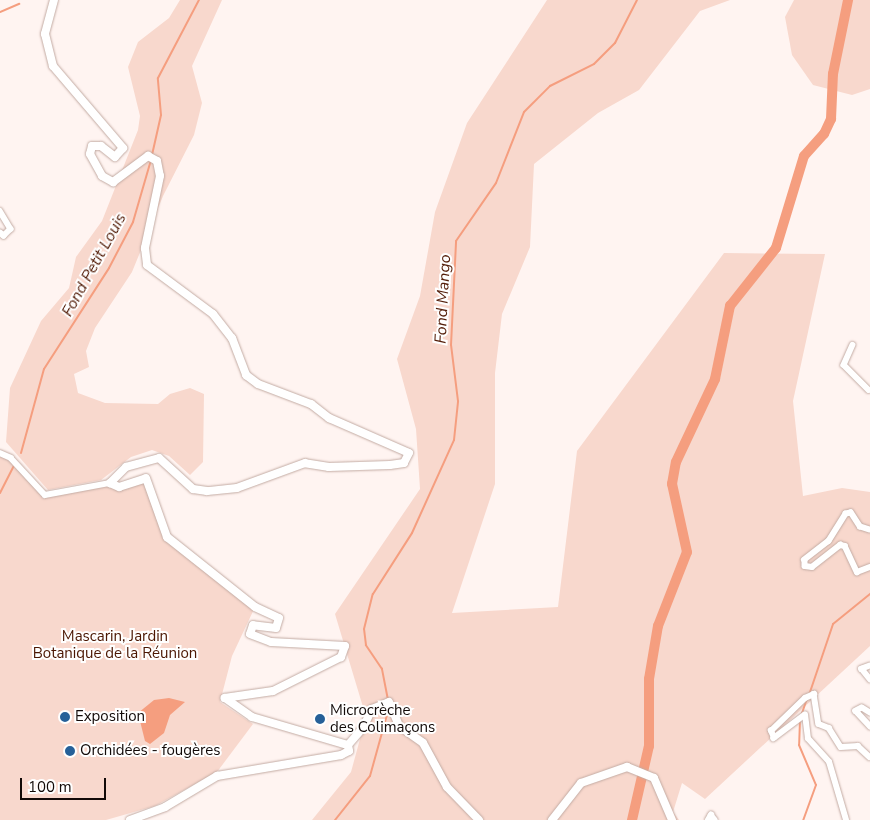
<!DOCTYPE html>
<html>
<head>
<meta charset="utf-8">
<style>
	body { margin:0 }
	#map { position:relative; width:870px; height:820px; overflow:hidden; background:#fff4f1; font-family:"Nunito Sans",sans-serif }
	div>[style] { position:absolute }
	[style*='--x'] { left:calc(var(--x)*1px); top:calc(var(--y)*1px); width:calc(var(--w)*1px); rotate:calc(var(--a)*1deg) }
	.green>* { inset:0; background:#f8d8cd }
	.water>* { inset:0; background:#f59e7f }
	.stream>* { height:2px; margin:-1px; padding:0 1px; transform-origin:1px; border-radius:1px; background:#f59e7f }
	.river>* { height:10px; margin:-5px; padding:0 5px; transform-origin:5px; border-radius:5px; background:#f59e7f }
	.roads { filter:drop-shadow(0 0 1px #c3aba3) drop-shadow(0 0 1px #c3aba3) }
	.minor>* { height:5.5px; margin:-2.75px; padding:0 2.75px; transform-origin:2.75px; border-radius:2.75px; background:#fff }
	.secondary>* { height:8px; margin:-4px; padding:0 4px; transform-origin:4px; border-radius:4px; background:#fff }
	.dots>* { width:14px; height:14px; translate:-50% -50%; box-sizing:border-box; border:2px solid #fff; border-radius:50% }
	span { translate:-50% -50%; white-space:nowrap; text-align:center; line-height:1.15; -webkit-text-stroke:4px #fff; paint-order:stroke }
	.park-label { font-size:15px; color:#4b1602 }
	.poi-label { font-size:15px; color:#120a08 }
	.left { translate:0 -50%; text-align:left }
	.water-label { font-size:16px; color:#541e09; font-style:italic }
	.scale { position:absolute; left:20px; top:778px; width:86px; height:22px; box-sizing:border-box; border:2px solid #120a08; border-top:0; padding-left:6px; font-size:15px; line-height:18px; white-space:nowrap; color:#120a08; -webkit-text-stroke:4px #fff; paint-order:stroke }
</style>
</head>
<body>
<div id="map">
	<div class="green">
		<div style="clip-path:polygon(180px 0,222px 0,192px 66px,202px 103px,194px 135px,163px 196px,132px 272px,95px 328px,86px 351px,89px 367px,74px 374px,78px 393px,105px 403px,158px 404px,170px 394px,190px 388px,204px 394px,203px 462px,190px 475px,169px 456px,152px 450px,131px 457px,101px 480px,48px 490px,6px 442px,10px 388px,41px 321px,69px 288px,76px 257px,102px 221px,138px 130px,140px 116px,128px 67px,138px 42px,169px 18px)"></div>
		<div style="clip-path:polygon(547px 0,730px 0,700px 11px,639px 90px,598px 113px,534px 164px,530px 247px,502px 314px,495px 373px,495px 484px,452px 613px,558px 607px,577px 451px,724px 253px,825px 254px,793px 401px,803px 496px,842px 488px,870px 492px,870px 646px,705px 799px,682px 783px,673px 812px,679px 820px,312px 820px,351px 772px,366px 717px,335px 614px,420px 489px,416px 429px,397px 359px,420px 296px,435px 212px,467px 123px)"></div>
		<div style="clip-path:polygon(794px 0,870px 0,870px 89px,852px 95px,813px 85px,792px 55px,785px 17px)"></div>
		<div style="clip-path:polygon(0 453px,11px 458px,45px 495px,146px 478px,167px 537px,255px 607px,232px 656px,220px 702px,253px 724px,217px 772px,155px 806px,106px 820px,0 820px)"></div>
	</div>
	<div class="water">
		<div style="clip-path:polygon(169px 698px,185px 702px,170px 715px,164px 733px,150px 744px,145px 741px,138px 713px,154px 700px)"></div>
	</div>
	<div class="stream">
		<div style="--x:0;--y:12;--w:21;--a:-23"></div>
		<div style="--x:152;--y:155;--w:41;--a:-77.3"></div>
		<div style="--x:161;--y:115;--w:37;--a:-95"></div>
		<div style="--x:158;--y:78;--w:88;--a:-62.3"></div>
		<div style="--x:21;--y:453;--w:87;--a:-74.7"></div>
		<div style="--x:44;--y:369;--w:120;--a:-57.2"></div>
		<div style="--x:109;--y:268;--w:52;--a:-62.4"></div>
		<div style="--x:133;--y:222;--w:65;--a:-73.8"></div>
		<div style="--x:0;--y:493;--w:30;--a:-63"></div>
		<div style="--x:809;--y:695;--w:75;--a:-71.3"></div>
		<div style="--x:833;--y:624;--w:48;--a:-39"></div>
		<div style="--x:388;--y:700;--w:32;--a:-101"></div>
		<div style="--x:382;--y:669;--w:29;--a:-124"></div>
		<div style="--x:366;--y:645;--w:16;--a:-97"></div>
		<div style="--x:364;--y:629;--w:36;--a:-76"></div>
		<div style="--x:373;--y:594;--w:72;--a:-57.4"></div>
		<div style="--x:412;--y:533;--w:102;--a:-65.7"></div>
		<div style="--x:454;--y:440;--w:39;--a:-84"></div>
		<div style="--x:458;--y:401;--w:56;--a:-97.1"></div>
		<div style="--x:451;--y:345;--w:104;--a:-87.2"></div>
		<div style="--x:456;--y:241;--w:70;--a:-55.4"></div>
		<div style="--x:496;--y:183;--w:76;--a:-68.5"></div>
		<div style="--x:524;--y:112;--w:37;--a:-45"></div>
		<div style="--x:550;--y:86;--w:49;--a:-26.6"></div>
		<div style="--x:594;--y:64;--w:30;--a:-45"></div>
		<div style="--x:615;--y:43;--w:48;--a:-62.9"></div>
		<div style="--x:801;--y:716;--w:18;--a:-71"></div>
		<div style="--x:800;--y:720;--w:25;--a:92"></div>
		<div style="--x:799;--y:745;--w:43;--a:67"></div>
		<div style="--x:816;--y:785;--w:37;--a:110"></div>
		<div style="--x:335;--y:820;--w:56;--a:-51.5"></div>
		<div style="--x:370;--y:776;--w:67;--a:-74.5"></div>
	</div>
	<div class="river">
		<div style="--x:632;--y:820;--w:76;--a:-77.1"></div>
		<div style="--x:649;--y:746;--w:67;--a:-90"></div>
		<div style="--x:649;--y:679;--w:54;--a:-80.4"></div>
		<div style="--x:658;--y:626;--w:79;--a:-68.6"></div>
		<div style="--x:687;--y:552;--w:70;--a:-102.4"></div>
		<div style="--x:672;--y:484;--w:22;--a:-80"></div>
		<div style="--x:676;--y:462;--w:92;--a:-64.8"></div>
		<div style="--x:715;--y:379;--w:75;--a:-78.4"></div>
		<div style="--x:730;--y:306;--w:74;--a:-51.6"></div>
		<div style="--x:776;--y:248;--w:96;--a:-73.1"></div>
		<div style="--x:804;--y:156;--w:30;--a:-48"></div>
		<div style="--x:824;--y:134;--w:17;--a:-65"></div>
		<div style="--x:831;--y:119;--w:45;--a:-87.5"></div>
		<div style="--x:833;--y:74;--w:76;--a:-78.5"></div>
	</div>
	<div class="roads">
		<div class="minor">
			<div style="--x:0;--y:211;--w:21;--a:59"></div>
			<div style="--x:11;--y:229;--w:10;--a:135"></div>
			<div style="--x:4;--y:236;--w:5;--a:-143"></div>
			<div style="--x:853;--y:345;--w:22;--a:114"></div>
			<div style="--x:844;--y:365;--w:35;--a:45"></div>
			<div style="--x:0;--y:453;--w:12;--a:24"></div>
			<div style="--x:11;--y:458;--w:50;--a:47.4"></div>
			<div style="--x:45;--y:495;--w:66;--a:-10.5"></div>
			<div style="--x:870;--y:530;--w:10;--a:-163"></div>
			<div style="--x:860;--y:527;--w:17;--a:-123"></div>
			<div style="--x:851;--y:513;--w:5;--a:169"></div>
			<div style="--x:846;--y:514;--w:32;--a:122"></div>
			<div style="--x:829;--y:541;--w:31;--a:142"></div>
			<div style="--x:805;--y:560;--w:6;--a:90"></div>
			<div style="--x:805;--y:566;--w:7;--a:8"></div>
			<div style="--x:812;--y:567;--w:36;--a:-38"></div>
			<div style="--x:840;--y:545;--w:5;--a:11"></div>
			<div style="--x:845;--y:546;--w:29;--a:65"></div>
			<div style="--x:857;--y:572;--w:14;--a:-21"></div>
			<div style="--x:870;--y:666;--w:9;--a:159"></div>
			<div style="--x:862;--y:669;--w:13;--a:51"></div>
			<div style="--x:870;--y:713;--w:9;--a:-148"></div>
			<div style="--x:862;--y:708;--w:7;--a:153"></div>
			<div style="--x:856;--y:711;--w:21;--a:47"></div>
			<div style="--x:708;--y:820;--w:6;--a:-59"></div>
			<div style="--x:711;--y:815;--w:6;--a:51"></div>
			<div style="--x:846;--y:820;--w:60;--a:-106.3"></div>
			<div style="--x:829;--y:762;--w:31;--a:-132"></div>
			<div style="--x:808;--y:739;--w:24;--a:-97"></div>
			<div style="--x:805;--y:715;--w:39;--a:143"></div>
			<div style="--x:774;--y:738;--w:8;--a:-113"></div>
			<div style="--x:771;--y:731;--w:47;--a:-44.1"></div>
			<div style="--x:805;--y:698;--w:10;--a:-24"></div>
			<div style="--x:814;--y:694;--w:30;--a:81"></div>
			<div style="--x:819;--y:724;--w:11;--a:22"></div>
			<div style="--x:829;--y:728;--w:22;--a:58"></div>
			<div style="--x:841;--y:747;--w:17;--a:-3"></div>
			<div style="--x:858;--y:746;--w:16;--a:43"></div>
		</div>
		<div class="secondary">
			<div style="--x:54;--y:0;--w:35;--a:105"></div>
			<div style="--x:45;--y:34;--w:33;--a:76"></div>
			<div style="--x:53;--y:66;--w:108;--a:49.5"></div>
			<div style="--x:123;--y:148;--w:12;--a:132"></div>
			<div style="--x:115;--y:157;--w:18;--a:-142"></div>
			<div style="--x:101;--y:146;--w:9;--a:180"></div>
			<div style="--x:92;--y:146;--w:8;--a:104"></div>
			<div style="--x:90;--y:154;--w:25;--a:61"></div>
			<div style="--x:102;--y:176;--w:13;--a:29"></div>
			<div style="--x:113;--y:182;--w:44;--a:-36.6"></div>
			<div style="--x:148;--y:156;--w:10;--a:29"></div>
			<div style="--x:157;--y:161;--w:15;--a:79"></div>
			<div style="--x:160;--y:176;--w:74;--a:101.8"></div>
			<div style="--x:145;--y:248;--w:17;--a:83"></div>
			<div style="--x:147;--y:265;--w:82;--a:36.6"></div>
			<div style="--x:213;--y:314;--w:31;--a:52"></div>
			<div style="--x:232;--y:338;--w:40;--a:69"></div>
			<div style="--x:246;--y:375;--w:15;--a:37"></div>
			<div style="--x:258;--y:384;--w:57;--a:20.7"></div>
			<div style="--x:311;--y:404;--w:23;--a:38"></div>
			<div style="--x:329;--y:418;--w:87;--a:23.6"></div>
			<div style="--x:409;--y:453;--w:11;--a:117"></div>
			<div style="--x:404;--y:463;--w:14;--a:172"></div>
			<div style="--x:390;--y:465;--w:61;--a:178.1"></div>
			<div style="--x:329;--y:467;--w:24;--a:-171"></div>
			<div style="--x:305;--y:463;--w:72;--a:159.8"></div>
			<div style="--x:237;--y:488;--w:30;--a:174"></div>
			<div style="--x:207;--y:491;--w:14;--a:-172"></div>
			<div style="--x:193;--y:489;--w:46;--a:-137.6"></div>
			<div style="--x:159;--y:458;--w:34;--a:165"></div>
			<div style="--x:126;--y:467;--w:23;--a:135"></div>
			<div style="--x:110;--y:483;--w:10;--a:24"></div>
			<div style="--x:119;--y:487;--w:28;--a:-18"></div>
			<div style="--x:146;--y:478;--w:63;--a:70.4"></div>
			<div style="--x:167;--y:537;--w:112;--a:38.5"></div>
			<div style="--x:255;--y:607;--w:26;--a:25"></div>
			<div style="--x:279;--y:618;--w:10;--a:107"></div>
			<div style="--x:276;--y:628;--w:23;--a:-173"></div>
			<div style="--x:253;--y:625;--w:9;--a:108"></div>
			<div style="--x:250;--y:634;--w:22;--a:21"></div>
			<div style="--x:271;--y:642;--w:74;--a:3.1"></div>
			<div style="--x:345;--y:646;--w:12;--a:110"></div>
			<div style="--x:341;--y:657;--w:76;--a:153.4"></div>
			<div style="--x:273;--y:691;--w:49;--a:171.7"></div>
			<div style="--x:225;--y:698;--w:33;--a:35"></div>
			<div style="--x:252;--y:717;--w:100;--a:16.3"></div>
			<div style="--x:348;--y:745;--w:23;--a:-49"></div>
			<div style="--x:363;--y:728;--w:21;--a:-65"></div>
			<div style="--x:372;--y:709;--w:18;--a:-22"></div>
			<div style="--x:389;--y:702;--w:26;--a:67"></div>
			<div style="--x:399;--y:726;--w:29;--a:35"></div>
			<div style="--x:423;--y:743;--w:50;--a:61.4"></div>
			<div style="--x:447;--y:787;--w:46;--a:45.9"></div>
			<div style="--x:130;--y:820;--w:37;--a:-20"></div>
			<div style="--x:165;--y:807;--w:61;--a:-30.8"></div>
			<div style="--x:217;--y:776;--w:126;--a:-9.6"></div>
			<div style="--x:341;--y:755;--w:9;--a:-27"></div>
			<div style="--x:349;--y:751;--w:6;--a:-99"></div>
			<div style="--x:552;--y:820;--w:47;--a:-51.9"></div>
			<div style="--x:581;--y:783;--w:49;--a:-19.2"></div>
			<div style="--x:627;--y:767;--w:29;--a:22"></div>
			<div style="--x:654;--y:778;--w:46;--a:66.8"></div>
		</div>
	</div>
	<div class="dots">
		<div style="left:65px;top:717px;background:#266098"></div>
		<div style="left:320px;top:719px;background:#266098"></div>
		<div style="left:70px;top:751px;background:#266098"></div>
	</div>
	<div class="park-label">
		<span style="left:115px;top:645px">Mascarin, Jardin<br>Botanique de la Réunion</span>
	</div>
	<div class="poi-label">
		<span class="left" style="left:330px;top:719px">Microcrèche<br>des Colimaçons</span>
		<span class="left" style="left:75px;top:717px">Exposition</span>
		<span class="left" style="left:80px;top:751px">Orchidées - fougères</span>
	</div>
	<div class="water-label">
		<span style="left:94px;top:265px;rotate:-61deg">Fond Petit Louis</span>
		<span style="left:443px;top:299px;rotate:-87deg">Fond Mango</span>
	</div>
	<div class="scale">100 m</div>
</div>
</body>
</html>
